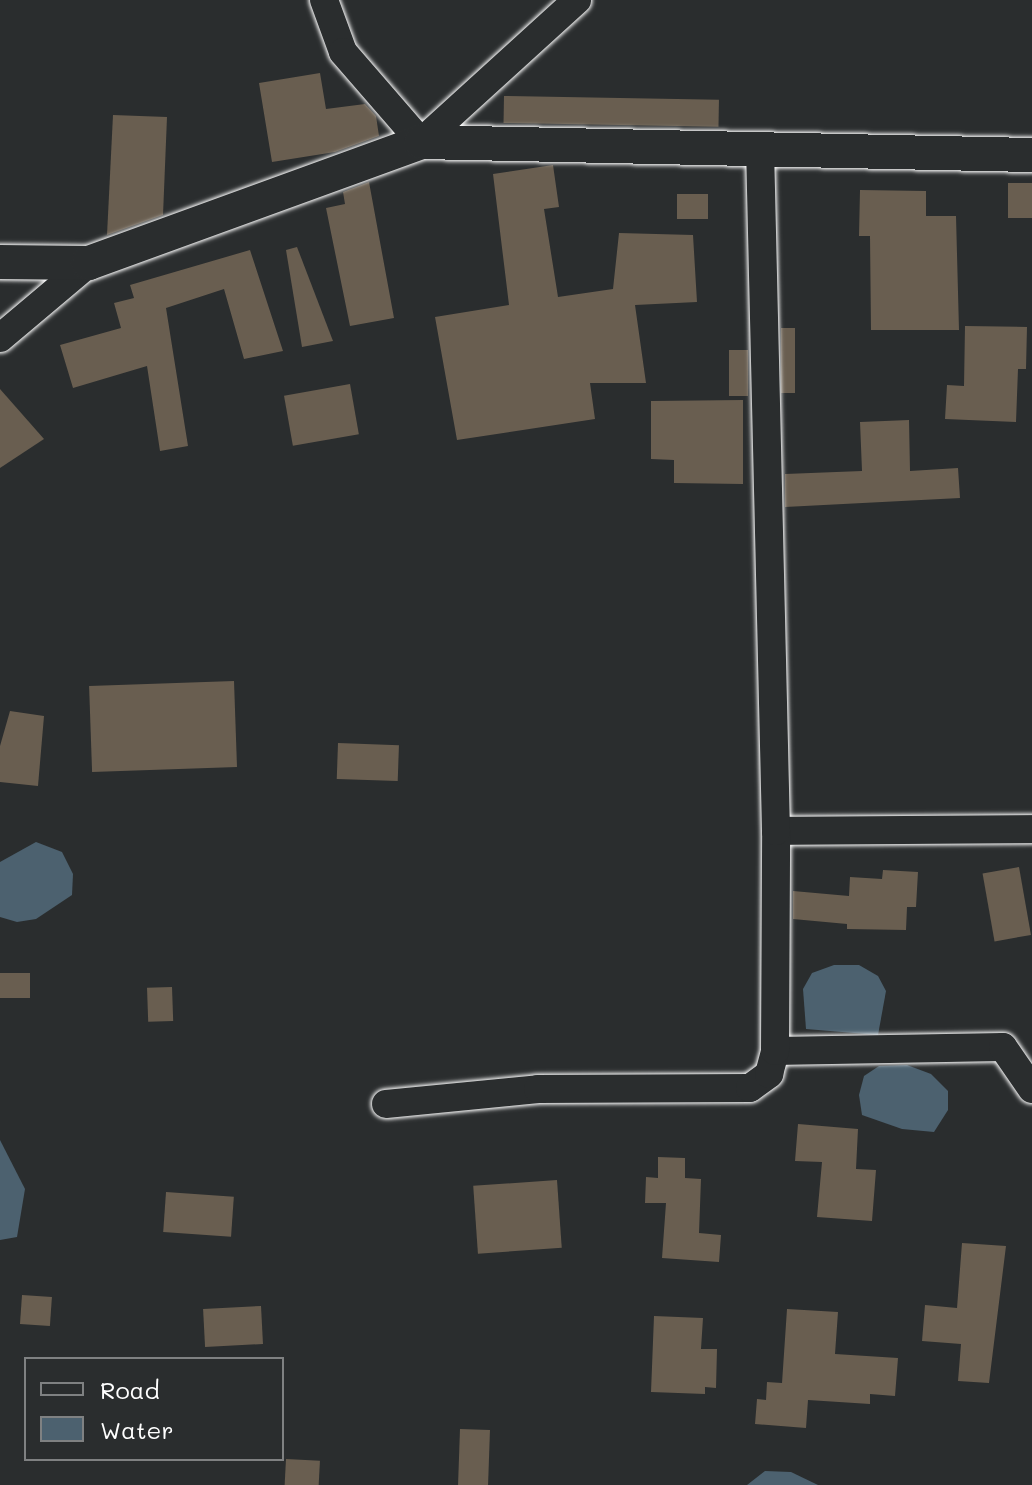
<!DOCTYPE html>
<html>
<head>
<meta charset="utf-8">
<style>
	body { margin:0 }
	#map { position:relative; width:1032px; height:1485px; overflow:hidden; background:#2a2d2e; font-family:Mali,sans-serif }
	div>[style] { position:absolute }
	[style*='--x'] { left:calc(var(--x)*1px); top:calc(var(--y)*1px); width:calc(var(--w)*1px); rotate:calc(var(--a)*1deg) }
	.water>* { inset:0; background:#4c616f }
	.building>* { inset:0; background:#695e50; transform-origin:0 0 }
	.roads { filter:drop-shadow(0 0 2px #fff) drop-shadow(0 0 2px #fff) }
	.minor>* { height:28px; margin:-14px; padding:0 14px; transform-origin:14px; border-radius:14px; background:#2a2d2e }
	.tertiary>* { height:34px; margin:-17px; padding:0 17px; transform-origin:17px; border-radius:17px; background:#2a2d2e }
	span { translate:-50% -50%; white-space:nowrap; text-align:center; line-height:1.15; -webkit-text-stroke:8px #2a2d2e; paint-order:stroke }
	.legend { position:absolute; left:24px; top:1357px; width:260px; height:104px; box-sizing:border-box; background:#2a2d2e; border:2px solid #7f8182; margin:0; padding:10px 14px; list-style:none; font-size:24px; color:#fff }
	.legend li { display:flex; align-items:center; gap:16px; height:40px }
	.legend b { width:40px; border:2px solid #7f8182 }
</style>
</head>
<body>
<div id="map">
	<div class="water">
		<div style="clip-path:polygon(36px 842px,62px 852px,73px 874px,72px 895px,36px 919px,17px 922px,0 917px,0 862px)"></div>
		<div style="clip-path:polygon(834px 965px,859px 965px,878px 976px,886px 991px,878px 1035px,806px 1029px,803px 989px,812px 973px)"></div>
		<div style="clip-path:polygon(907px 1065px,931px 1074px,948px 1091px,948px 1110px,934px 1132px,902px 1129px,862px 1115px,859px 1095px,864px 1076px,879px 1066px)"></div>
		<div style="clip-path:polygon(0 1140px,25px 1189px,17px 1237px,0 1240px)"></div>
		<div style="clip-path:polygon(765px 1471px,791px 1472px,818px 1485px,747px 1485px)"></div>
	</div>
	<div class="building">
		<div style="clip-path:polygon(320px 73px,326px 109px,365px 104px,376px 116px,379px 136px,335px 152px,272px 162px,259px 83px)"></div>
		<div style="left:504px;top:96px;width:215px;height:27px;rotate:1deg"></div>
		<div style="clip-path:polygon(113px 115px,167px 117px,163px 215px,107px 235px)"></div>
		<div style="clip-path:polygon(553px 165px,559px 207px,544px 209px,558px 297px,613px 289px,619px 233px,693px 235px,697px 302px,635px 305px,646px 383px,590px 383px,595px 419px,457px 440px,435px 317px,509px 305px,493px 174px)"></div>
		<div style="clip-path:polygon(369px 182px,394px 318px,350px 326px,326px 208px,345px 204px,343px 192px)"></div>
		<div style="left:1008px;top:183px;width:24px;height:35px"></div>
		<div style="clip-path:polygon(860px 190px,926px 191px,926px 216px,956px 216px,959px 330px,871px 330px,870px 236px,859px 236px)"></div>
		<div style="left:677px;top:194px;width:31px;height:25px"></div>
		<div style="clip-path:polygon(297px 247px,333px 341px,302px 347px,286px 250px)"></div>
		<div style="clip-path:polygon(250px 250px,283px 351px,244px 359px,224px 289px,166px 308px,188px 446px,160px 451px,147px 366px,73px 388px,60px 345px,121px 328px,114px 303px,134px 298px,130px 285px)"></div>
		<div style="clip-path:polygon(965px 326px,1027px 327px,1026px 369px,1018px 369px,1016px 422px,945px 419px,947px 385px,964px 386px)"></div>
		<div style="left:781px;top:328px;width:14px;height:65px"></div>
		<div style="left:729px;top:350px;width:19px;height:46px"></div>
		<div style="left:350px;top:384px;width:51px;height:67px;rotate:80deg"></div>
		<div style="clip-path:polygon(0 389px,44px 439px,0 468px)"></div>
		<div style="clip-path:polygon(743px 400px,743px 484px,674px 483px,674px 460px,651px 459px,651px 401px)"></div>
		<div style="clip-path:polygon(909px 420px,910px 471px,958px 468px,960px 498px,785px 507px,785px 474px,862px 471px,860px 422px)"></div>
		<div style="left:234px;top:681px;width:86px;height:145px;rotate:88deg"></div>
		<div style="clip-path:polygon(10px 711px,44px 716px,38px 786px,0 782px,0 746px)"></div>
		<div style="left:338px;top:743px;width:61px;height:36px;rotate:2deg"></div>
		<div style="left:1019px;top:867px;width:69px;height:37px;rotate:80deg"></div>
		<div style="clip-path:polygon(883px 870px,918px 872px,916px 907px,907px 907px,906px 930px,847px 929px,847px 924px,793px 919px,793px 891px,849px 896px,850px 877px,882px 879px)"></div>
		<div style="left:0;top:973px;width:30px;height:25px"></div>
		<div style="left:172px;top:987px;width:34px;height:25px;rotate:88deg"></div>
		<div style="clip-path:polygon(798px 1124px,858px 1129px,856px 1169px,876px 1170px,872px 1221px,817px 1217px,822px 1162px,795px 1161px)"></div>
		<div style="clip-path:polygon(658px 1157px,685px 1158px,685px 1178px,701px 1179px,699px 1233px,721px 1235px,719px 1262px,662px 1258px,666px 1203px,645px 1203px,646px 1177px,658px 1178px)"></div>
		<div style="left:557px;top:1180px;width:68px;height:84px;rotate:86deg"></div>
		<div style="left:166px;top:1192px;width:68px;height:40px;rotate:4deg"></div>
		<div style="clip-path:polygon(962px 1243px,1006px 1246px,989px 1383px,958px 1381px,961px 1344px,922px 1341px,925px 1305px,957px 1308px)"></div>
		<div style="left:22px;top:1295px;width:30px;height:29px;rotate:4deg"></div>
		<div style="left:261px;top:1306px;width:38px;height:58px;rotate:87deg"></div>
		<div style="clip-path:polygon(787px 1309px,838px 1312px,835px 1354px,898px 1358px,895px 1396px,870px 1394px,870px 1404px,808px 1400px,806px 1428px,755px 1424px,757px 1399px,766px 1400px,767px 1382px,782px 1383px)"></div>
		<div style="clip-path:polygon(654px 1316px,703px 1318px,701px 1349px,717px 1349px,716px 1388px,705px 1387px,705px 1394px,651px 1392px)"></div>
		<div style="left:460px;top:1429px;width:30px;height:56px;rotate:2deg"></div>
		<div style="left:286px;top:1459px;width:34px;height:26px;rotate:3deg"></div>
	</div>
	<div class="roads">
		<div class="minor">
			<div style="--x:324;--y:0;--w:55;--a:69.9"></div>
			<div style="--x:343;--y:52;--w:119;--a:49.1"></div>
			<div style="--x:421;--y:142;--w:211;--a:-42.3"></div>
			<div style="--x:0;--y:338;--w:116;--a:-40.1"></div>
			<div style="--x:776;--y:831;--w:256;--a:-0.4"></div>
			<div style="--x:775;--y:1051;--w:228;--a:-1"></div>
			<div style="--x:1003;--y:1047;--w:51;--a:55.4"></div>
			<div style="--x:386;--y:1104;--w:153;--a:-5.6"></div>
			<div style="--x:538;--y:1089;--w:212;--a:-0.3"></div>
			<div style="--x:750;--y:1088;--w:24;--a:-36"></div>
			<div style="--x:769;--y:1074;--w:24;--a:-75"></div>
			<div style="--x:775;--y:1051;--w:220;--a:-89.7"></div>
			<div style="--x:776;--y:831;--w:682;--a:-91.34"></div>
		</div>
		<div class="tertiary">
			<div style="--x:0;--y:262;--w:89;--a:0.6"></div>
			<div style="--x:89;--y:263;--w:353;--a:-20"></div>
			<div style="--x:421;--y:142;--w:611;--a:1.22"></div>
		</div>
	</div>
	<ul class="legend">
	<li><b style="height:10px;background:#2a2d2e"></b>Road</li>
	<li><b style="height:22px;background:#4c616f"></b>Water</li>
	</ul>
</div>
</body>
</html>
